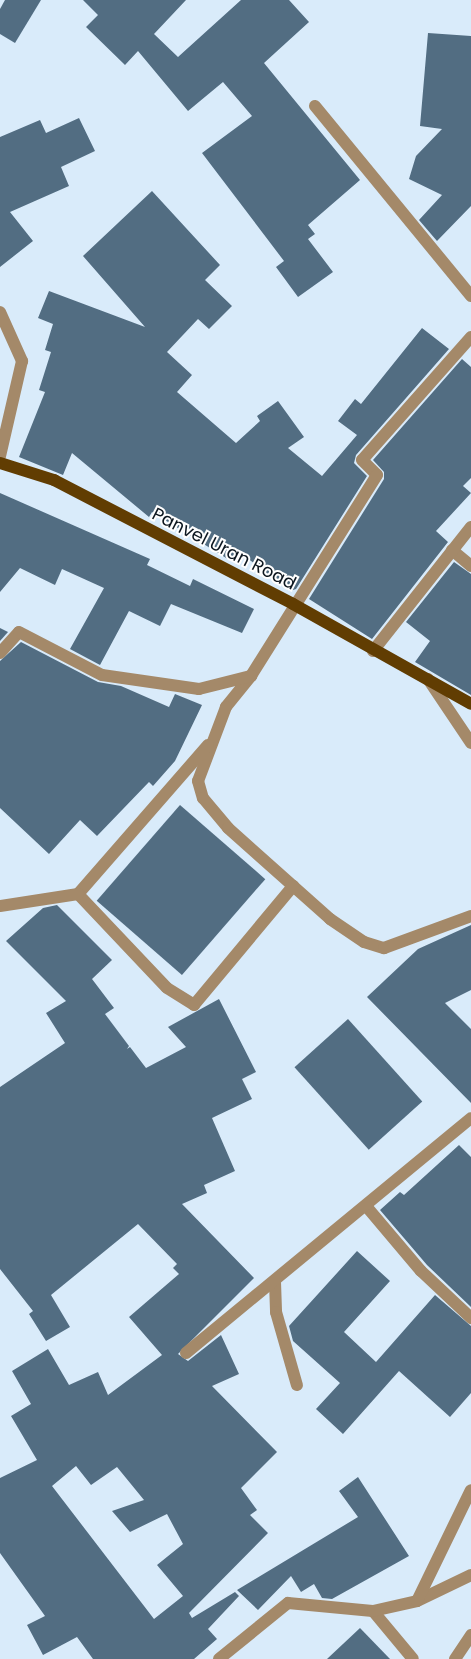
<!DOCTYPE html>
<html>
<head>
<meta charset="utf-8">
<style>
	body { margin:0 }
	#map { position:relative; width:471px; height:1659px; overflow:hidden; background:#d9ebfa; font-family:Poppins,sans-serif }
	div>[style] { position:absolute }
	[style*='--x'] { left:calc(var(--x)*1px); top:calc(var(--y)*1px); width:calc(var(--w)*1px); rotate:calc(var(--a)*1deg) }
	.building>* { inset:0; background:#526d82; transform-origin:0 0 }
	.minor>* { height:12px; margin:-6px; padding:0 6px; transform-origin:6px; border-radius:6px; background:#a48969 }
	.major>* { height:12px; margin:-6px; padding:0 6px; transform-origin:6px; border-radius:6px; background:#613d02 }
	span { translate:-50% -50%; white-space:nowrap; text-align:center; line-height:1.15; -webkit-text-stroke:4px #fff; paint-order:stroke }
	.street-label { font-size:18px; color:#0c161f }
</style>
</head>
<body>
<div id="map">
	<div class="building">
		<div style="clip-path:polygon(5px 0,41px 0,15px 43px,0 34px,0 9px)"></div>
		<div style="clip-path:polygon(83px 0,186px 0,154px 34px,178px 57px,241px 0,289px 0,309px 22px,264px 63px,360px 180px,308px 225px,315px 234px,308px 239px,333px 272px,298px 297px,276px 267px,284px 261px,202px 153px,252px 116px,223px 82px,188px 111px,138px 51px,125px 65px,86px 27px,98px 15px)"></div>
		<div style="clip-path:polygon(428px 33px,471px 36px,471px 206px,437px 241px,419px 220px,442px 195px,409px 179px,416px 156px,442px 129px,420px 126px)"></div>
		<div style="clip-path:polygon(79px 118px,95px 151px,61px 167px,69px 186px,10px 212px,33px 241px,0 267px,0 137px,40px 120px,46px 133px)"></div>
		<div style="clip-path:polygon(152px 191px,220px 265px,205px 280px,232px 306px,209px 329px,198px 319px,167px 352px,192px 375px,177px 392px,236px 443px,260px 421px,257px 416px,278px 401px,304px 437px,288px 448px,322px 476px,357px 435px,338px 421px,355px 399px,361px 404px,422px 328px,449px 349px,356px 455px,354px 463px,367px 476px,296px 589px,290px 591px,238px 551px,231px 561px,152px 512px,149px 517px,72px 453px,63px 475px,19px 457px,45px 392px,39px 390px,51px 352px,45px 350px,53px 324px,38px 318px,49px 291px,145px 327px,83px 256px)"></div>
		<div style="clip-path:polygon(462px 359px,471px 367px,471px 478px,463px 486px,471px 493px,436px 531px,448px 542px,372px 639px,309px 599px,384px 479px,384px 472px,373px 460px)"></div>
		<div style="clip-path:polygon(0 493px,150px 559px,147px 565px,190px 586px,193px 579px,254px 609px,242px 633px,171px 604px,160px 626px,129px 611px,100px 665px,70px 649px,104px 588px,62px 569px,55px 585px,20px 568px,0 592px)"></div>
		<div style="clip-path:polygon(454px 562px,471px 574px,471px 695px,415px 662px,430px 641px,406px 622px)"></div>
		<div style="clip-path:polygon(0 628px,8px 632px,0 641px)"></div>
		<div style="clip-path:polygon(21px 642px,98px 682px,121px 686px,169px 707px,175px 694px,202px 705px,175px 761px,153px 786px,149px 782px,97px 836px,80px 820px,49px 854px,0 808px,0 661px)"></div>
		<div style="left:180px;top:805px;width:113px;height:127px;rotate:41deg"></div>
		<div style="clip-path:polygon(evenodd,57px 905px,112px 960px,92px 979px,114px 1008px,105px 1014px,129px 1046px,127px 1049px,130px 1047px,146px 1068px,186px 1047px,168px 1027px,219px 999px,256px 1072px,242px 1079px,252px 1099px,212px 1118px,235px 1171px,204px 1185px,207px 1193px,182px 1204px,254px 1278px,178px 1354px,188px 1361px,221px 1335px,239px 1374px,212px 1386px,277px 1452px,241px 1488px,257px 1510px,250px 1515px,268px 1533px,189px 1613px,192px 1618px,235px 1592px,239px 1596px,208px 1629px,217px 1639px,194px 1659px,93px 1659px,77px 1637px,43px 1655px,27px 1625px,45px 1616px,0 1553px,0 1478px,37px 1460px,11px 1416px,31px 1404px,12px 1371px,48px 1349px,69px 1385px,98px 1372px,108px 1395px,162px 1355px,129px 1317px,179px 1274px,173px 1268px,177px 1264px,138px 1224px,51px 1295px,70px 1327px,46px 1341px,29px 1314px,33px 1311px,0 1269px,0 1087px,65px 1043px,46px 1013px,66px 1001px,6px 941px,43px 908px,57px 905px,76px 1466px,91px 1485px,117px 1467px,144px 1500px,112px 1511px,130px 1532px,167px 1514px,183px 1544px,157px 1565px,183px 1596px,154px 1619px,52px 1486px,76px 1466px)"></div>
		<div style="clip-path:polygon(471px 925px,471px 990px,445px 1003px,471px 1029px,471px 1103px,367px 997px,418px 949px)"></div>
		<div style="left:348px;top:1019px;width:111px;height:72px;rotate:48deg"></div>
		<div style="clip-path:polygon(459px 1145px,471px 1157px,471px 1307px,427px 1265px,380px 1210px,400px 1192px,404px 1195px)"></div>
		<div style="clip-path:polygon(357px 1251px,390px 1281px,344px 1332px,376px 1362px,435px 1295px,471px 1326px,471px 1393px,450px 1417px,399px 1371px,343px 1434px,316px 1409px,340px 1383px,293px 1341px,289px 1326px)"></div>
		<div style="clip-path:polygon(358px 1477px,409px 1556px,332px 1599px,322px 1598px,314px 1584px,301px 1592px,291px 1576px,258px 1610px,237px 1590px,358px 1517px,339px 1491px)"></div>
		<div style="clip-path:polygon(360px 1628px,390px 1659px,327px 1659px)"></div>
	</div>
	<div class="minor">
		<div style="--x:315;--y:106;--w:246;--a:50.6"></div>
		<div style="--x:0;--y:312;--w:54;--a:65.8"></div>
		<div style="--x:22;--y:361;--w:98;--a:103"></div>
		<div style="--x:471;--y:337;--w:164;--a:131.5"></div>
		<div style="--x:362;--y:460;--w:21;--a:45"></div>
		<div style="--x:377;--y:475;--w:237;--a:122.1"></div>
		<div style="--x:251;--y:676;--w:40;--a:129"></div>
		<div style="--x:226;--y:707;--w:79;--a:110.7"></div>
		<div style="--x:198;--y:781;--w:18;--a:74"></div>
		<div style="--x:203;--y:798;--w:39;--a:50"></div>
		<div style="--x:228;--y:828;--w:137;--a:41.7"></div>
		<div style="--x:330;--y:919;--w:41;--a:34.1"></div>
		<div style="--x:364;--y:942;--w:21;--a:17"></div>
		<div style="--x:384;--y:948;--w:93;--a:-20.2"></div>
		<div style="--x:452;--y:550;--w:25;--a:40"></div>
		<div style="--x:373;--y:651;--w:158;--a:-51.7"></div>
		<div style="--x:0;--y:653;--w:28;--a:-48"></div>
		<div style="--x:19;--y:632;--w:93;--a:27.4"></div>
		<div style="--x:102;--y:675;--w:98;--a:8.2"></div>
		<div style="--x:199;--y:689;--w:54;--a:-14"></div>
		<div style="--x:428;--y:679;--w:77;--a:56.1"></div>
		<div style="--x:208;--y:745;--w:198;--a:131.1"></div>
		<div style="--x:78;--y:894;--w:129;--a:46.6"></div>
		<div style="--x:167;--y:988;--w:32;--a:32"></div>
		<div style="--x:194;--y:1005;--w:155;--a:-50.2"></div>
		<div style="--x:0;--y:906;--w:79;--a:-8.7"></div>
		<div style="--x:366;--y:1206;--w:85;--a:49.8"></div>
		<div style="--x:421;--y:1271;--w:69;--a:43.2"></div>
		<div style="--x:275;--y:1282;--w:30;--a:88"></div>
		<div style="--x:276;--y:1312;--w:76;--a:74"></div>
		<div style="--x:186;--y:1353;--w:369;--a:-39.5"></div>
		<div style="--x:417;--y:1601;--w:60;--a:-25.7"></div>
		<div style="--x:373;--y:1611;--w:62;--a:50.2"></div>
		<div style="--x:219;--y:1659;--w:89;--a:-39.1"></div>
		<div style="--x:288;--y:1603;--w:85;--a:5.4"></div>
		<div style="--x:373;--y:1611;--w:45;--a:-12.8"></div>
		<div style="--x:417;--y:1601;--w:123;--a:-64.1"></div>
		<div style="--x:455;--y:1659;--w:29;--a:-56"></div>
	</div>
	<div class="major">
		<div style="--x:0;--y:463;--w:57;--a:17.5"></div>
		<div style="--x:54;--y:480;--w:269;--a:27.4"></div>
		<div style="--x:293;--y:604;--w:204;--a:29.3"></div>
	</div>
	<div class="street-label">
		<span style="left:224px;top:549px;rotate:27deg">Panvel Uran Road</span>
	</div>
</div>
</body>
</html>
